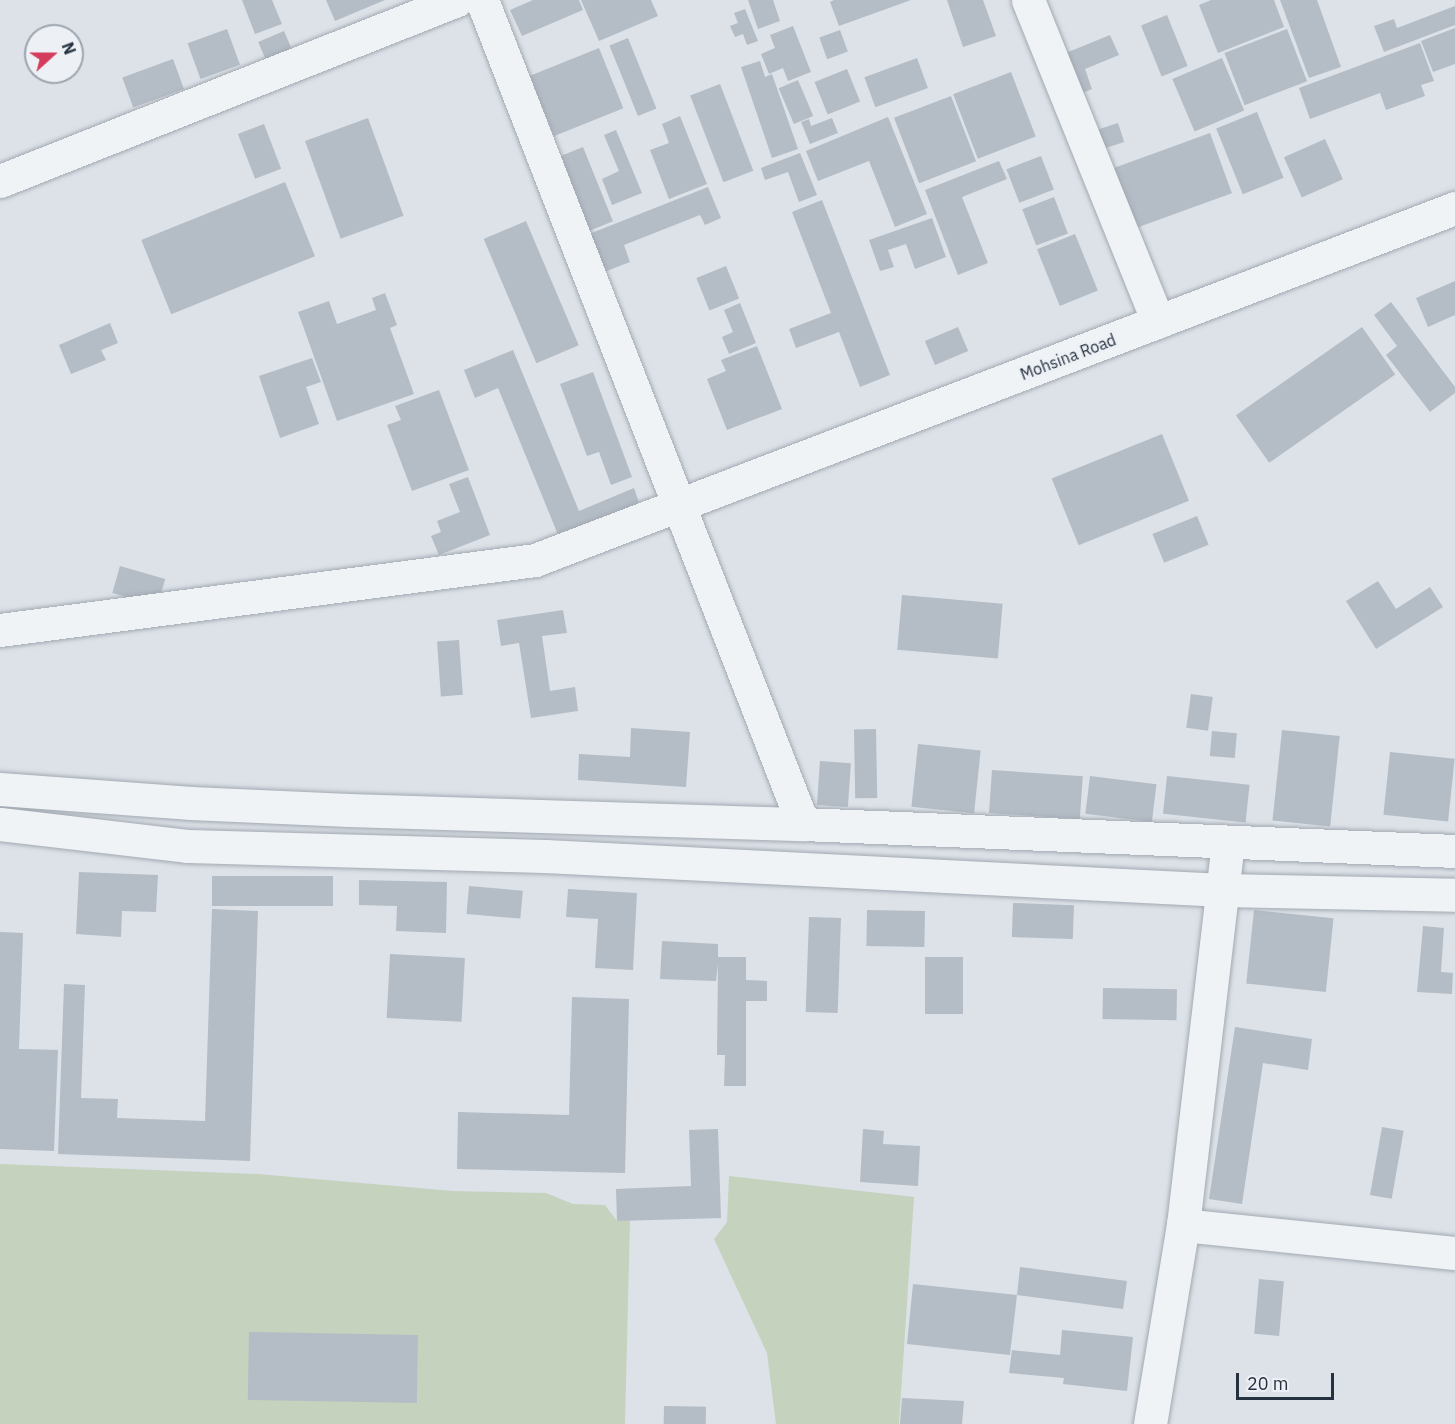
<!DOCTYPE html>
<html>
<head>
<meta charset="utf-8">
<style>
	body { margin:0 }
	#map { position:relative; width:1455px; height:1424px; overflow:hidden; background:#dde2e8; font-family:"IBM Plex Sans",sans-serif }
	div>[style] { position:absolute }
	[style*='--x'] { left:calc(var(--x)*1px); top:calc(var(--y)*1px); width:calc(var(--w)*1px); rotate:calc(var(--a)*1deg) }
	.green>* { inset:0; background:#c5d2be }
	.building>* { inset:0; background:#b4bcc5; transform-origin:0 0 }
	.roads { filter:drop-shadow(0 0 2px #a2a9b2) drop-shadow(0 0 2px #a2a9b2) }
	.minor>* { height:33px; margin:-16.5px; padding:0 16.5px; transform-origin:16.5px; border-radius:16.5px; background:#f0f3f6 }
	span { translate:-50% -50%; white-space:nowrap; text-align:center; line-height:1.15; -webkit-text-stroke:6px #edf1f6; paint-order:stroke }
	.street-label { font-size:16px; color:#26313f }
	.north { position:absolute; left:24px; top:24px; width:60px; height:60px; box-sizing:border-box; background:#edf1f6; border:2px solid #9da4ad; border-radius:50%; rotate:69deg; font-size:16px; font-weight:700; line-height:24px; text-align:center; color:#26313f }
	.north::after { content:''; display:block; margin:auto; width:21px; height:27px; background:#d53b5c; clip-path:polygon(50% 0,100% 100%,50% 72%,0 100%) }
	.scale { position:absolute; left:1236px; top:1373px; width:98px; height:27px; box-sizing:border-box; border:3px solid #26313f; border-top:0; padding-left:8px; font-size:18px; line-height:21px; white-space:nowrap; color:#26313f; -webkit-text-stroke:4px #edf1f6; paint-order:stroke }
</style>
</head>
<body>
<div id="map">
	<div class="green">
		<div style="clip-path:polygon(0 1164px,258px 1174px,453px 1191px,546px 1193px,573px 1204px,605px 1205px,617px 1221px,630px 1220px,625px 1424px,0 1424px)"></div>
		<div style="clip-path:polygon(729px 1176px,914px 1197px,899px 1424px,776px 1424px,767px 1353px,714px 1239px,727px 1222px)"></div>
	</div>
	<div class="building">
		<div style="clip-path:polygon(242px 0,272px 0,282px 24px,255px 34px)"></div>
		<div style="clip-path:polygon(326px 0,385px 0,335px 21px)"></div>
		<div style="clip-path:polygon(533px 0,579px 0,583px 10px,522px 36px,510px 10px)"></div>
		<div style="clip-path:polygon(581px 0,651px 0,658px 16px,599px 41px)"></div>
		<div style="clip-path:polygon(748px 0,773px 0,780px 21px,758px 29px)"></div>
		<div style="clip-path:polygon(834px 0,911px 0,839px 26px,830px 2px)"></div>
		<div style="clip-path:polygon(947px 0,983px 0,996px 36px,963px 47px)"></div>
		<div style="clip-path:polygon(1211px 0,1274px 0,1284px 27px,1218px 53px,1199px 5px)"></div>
		<div style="clip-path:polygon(1280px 0,1317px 0,1341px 67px,1309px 78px)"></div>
		<div style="clip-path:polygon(1455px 6px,1455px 25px,1384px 52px,1374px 26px,1394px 19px,1397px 28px)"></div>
		<div style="clip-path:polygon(745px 9px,758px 41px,747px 45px,743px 34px,735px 37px,730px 26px,738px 23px,734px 13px)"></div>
		<div style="left:1167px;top:15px;width:55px;height:28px;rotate:68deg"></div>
		<div style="clip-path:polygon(793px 26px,811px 72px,788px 81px,783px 68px,769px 74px,761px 54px,775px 48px,770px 35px)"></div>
		<div style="clip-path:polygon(1455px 28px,1455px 64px,1433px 72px,1421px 41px)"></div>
		<div style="left:227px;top:29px;width:38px;height:42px;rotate:70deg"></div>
		<div style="left:1287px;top:29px;width:56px;height:67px;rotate:69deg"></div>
		<div style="left:840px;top:30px;width:23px;height:22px;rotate:70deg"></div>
		<div style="left:284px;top:31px;width:25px;height:28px;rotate:67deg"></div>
		<div style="clip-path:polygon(1110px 35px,1119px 55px,1085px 69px,1092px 89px,1078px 95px,1061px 55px)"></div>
		<div style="left:628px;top:38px;width:76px;height:20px;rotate:68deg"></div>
		<div style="clip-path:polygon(1420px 43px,1434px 81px,1421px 85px,1425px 96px,1386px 110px,1380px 93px,1310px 119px,1299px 88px)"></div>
		<div style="left:599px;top:48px;width:65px;height:75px;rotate:68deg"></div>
		<div style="left:917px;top:58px;width:32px;height:56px;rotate:70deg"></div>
		<div style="left:1222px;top:58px;width:57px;height:54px;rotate:67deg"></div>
		<div style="left:173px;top:59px;width:32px;height:54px;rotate:70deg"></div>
		<div style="clip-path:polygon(760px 61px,765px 77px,772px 74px,798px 149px,772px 158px,741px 67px)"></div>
		<div style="left:847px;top:69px;width:35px;height:35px;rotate:68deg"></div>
		<div style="left:1011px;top:72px;width:69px;height:62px;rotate:69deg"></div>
		<div style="left:798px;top:80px;width:39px;height:21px;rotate:67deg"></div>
		<div style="left:720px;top:84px;width:93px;height:32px;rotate:69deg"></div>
		<div style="left:951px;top:96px;width:70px;height:61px;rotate:69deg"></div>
		<div style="left:1257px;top:112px;width:71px;height:44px;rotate:68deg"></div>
		<div style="clip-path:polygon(680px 116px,707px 184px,669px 199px,650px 150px,669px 143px,662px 124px)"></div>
		<div style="clip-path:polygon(888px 117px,927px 214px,895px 227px,869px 161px,818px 181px,806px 151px)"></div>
		<div style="left:368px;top:118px;width:104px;height:67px;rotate:70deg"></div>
		<div style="clip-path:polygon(832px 118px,838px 133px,810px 144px,801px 122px,809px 119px,811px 126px)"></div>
		<div style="left:1118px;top:123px;width:20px;height:29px;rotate:72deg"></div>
		<div style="left:264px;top:124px;width:48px;height:28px;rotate:69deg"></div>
		<div style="clip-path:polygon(616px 130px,642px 193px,612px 205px,602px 179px,619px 171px,604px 135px)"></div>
		<div style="left:1210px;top:133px;width:64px;height:111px;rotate:70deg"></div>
		<div style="left:1325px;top:139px;width:44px;height:45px;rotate:66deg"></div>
		<div style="left:583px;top:147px;width:80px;height:30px;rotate:68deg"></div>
		<div style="clip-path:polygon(800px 153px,817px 195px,799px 202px,788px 172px,765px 180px,761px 168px)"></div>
		<div style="left:1041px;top:156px;width:36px;height:37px;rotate:69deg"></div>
		<div style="clip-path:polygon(999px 161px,1007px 179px,962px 197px,988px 263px,958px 275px,925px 190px)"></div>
		<div style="left:285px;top:182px;width:80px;height:155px;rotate:68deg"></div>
		<div style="clip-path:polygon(708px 187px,721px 218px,705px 225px,700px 215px,624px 245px,630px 262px,604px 272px,589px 234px)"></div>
		<div style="left:1054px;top:197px;width:39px;height:34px;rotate:69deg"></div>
		<div style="clip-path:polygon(822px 200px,890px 375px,860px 387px,839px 332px,796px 348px,789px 329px,831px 313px,792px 212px)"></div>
		<div style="clip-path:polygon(932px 218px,946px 257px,915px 269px,906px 244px,888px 250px,894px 267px,880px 271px,869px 240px)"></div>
		<div style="left:526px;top:221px;width:135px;height:46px;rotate:67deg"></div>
		<div style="left:1075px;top:234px;width:61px;height:41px;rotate:68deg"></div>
		<div style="left:726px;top:266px;width:35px;height:32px;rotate:68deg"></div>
		<div style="clip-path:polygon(1455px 281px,1455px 315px,1428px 327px,1416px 298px)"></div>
		<div style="clip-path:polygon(385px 293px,397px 325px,390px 328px,414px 394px,337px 421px,298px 312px,329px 301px,337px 324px,376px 310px,372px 298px)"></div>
		<div style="clip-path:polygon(1391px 302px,1455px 387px,1455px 393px,1430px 412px,1386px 355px,1397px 346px,1374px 315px)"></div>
		<div style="clip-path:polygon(740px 303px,756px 343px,729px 354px,722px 337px,733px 332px,724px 310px)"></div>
		<div style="clip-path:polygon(110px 323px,118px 343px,101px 350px,106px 360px,71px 374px,59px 345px)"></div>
		<div style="left:958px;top:327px;width:26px;height:36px;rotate:67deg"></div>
		<div style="left:1362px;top:327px;width:58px;height:154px;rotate:55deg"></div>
		<div style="clip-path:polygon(757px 346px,782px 409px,727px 430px,707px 379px,726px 371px,721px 360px)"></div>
		<div style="clip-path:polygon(513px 350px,579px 511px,634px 488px,641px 508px,561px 542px,498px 388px,475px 398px,464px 370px)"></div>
		<div style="clip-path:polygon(312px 358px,321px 382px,306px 387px,319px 424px,280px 438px,259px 376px)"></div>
		<div style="clip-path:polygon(593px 372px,632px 477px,611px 485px,599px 452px,587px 456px,560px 384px)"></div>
		<div style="clip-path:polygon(439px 390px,469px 470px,412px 491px,387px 425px,401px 420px,395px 406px)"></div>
		<div style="left:1162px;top:434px;width:72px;height:119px;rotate:68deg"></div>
		<div style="clip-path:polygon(468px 477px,490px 535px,439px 555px,431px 536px,441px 532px,437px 521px,460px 512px,449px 484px)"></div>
		<div style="left:1197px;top:516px;width:31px;height:48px;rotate:68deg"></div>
		<div style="left:120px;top:566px;width:47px;height:28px;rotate:16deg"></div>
		<div style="clip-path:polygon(1378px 581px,1396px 609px,1430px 587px,1443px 607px,1376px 649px,1346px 601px)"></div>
		<div style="left:902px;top:595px;width:101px;height:55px;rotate:5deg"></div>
		<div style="clip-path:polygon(563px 610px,567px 633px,542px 636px,550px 691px,575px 687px,578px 711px,531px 718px,519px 643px,501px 646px,497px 620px)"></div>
		<div style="left:459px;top:640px;width:55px;height:22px;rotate:86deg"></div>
		<div style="left:1191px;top:694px;width:22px;height:34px;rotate:8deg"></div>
		<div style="clip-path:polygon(631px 728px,690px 732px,686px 787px,578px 780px,579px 754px,630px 757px)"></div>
		<div style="left:876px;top:729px;width:69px;height:22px;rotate:89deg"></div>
		<div style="left:1282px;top:730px;width:58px;height:91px;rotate:6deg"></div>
		<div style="left:1212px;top:731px;width:25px;height:25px;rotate:5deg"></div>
		<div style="left:918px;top:744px;width:63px;height:63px;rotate:6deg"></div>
		<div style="left:1390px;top:752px;width:65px;height:63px;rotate:6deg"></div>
		<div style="left:820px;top:761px;width:31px;height:44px;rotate:4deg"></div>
		<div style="left:992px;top:770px;width:91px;height:43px;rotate:4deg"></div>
		<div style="left:1090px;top:776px;width:67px;height:38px;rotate:7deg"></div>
		<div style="left:1167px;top:776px;width:83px;height:38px;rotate:6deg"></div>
		<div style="clip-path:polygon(79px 872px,158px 875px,156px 912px,122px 911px,121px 937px,76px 934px)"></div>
		<div style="left:212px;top:876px;width:121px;height:30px"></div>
		<div style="clip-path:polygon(359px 880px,447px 882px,446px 933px,396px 931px,397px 906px,359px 905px)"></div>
		<div style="left:469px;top:886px;width:54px;height:28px;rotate:5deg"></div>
		<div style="clip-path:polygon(568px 889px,637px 893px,633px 970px,595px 968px,598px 919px,566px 917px)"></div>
		<div style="left:1013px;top:903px;width:61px;height:34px;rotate:2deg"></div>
		<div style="clip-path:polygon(212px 909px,258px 911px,250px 1161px,58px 1154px,64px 984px,85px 985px,81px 1098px,118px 1099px,117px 1118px,205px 1121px)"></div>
		<div style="left:867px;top:910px;width:58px;height:36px;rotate:1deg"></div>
		<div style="left:1254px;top:910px;width:80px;height:74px;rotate:6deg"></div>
		<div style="left:809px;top:917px;width:32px;height:95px;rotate:2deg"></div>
		<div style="clip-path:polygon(1423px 926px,1444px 928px,1441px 972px,1453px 973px,1452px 994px,1417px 992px)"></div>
		<div style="clip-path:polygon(0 932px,23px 933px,19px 1049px,58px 1050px,54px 1151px,0 1149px)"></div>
		<div style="clip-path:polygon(662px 941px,718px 944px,718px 957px,746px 957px,746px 980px,767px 981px,767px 1001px,746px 1001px,746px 1086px,724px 1086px,725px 1055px,717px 1055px,718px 964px,716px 981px,660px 979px)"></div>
		<div style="left:390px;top:954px;width:75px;height:64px;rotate:3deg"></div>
		<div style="left:925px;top:957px;width:38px;height:57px"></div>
		<div style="left:1103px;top:988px;width:74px;height:31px;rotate:1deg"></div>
		<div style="clip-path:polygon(572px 997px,629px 999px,625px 1173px,457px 1169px,458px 1112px,569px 1115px)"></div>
		<div style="clip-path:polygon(1235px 1027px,1312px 1039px,1308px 1070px,1263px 1063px,1242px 1204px,1209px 1199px)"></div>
		<div style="left:1382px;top:1127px;width:22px;height:69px;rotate:10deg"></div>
		<div style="clip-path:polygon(718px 1129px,721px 1218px,617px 1221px,616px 1189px,691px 1186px,689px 1130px)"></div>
		<div style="clip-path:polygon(863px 1129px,884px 1131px,883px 1144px,920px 1146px,918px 1186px,860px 1182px)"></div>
		<div style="clip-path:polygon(1020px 1267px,1127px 1281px,1123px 1309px,1017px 1295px,1010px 1355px,907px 1344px,913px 1284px,1017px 1295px)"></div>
		<div style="left:1259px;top:1279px;width:25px;height:55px;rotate:5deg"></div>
		<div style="clip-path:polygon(1062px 1330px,1133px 1337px,1127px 1391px,1063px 1384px,1064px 1378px,1009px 1373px,1012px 1350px,1060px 1355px)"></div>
		<div style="left:249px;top:1332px;width:169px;height:68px;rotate:1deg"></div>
		<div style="clip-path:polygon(902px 1398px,964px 1401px,962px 1424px,900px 1424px)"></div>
		<div style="left:664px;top:1406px;width:42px;height:18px;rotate:1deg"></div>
	</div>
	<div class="roads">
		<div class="minor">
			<div style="--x:482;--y:0;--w:884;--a:68.72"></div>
			<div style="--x:1028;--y:0;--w:347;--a:68"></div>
			<div style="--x:0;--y:181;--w:491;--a:-21.6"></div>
			<div style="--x:0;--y:630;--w:540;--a:-7.45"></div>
			<div style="--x:535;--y:560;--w:985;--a:-20.94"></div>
			<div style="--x:0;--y:789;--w:192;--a:4.2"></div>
			<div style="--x:191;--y:803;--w:158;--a:2.5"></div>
			<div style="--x:349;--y:810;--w:454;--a:1.8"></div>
			<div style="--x:803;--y:824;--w:653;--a:2.37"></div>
			<div style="--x:0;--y:824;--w:188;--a:6.7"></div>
			<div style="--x:187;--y:846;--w:358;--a:1.6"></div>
			<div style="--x:545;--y:856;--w:679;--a:2.87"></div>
			<div style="--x:1223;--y:890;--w:232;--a:1.2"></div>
			<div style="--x:1228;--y:842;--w:386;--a:96.7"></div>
			<div style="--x:1183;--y:1225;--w:273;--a:5.9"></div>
			<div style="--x:1150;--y:1424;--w:202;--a:-80.6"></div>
		</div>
	</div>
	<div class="street-label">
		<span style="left:1068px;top:357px;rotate:-21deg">Mohsina Road</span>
	</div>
	<div class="north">N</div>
	<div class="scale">20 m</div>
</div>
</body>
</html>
